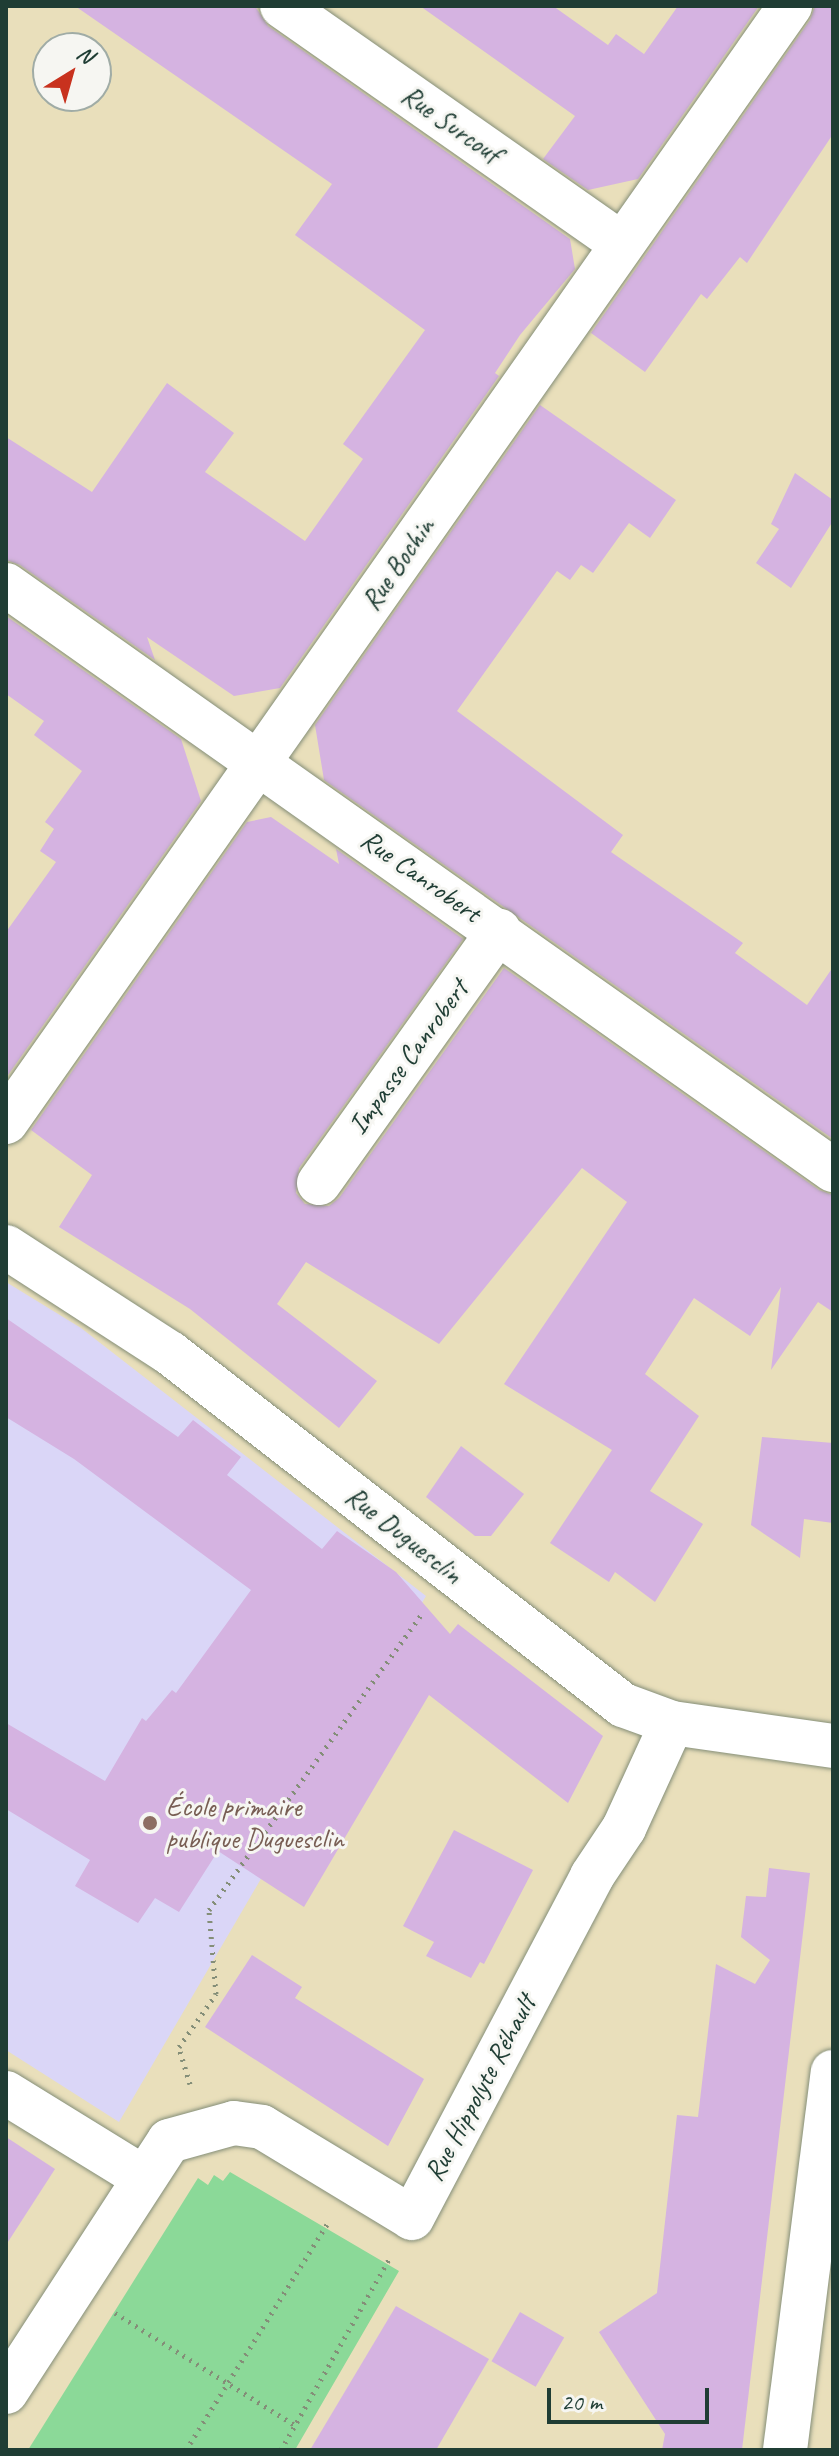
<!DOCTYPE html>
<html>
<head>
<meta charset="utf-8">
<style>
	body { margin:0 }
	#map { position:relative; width:839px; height:2456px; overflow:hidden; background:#e9dfbb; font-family:Caveat,sans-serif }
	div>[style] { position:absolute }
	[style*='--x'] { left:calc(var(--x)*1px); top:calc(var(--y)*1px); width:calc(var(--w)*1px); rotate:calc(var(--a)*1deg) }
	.built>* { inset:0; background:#dad6f7 }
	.green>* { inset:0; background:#8bd998 }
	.building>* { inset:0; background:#d5b3e1; transform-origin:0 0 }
	.path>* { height:5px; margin-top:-2.5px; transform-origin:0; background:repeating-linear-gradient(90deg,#848e78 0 2px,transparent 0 8px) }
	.roads { filter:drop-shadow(0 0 2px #848e78) drop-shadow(0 0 2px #848e78) }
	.minor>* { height:44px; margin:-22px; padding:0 22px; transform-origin:22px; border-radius:22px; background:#fff }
	.dots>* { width:22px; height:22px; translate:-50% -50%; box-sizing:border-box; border:4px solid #f6f6f2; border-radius:50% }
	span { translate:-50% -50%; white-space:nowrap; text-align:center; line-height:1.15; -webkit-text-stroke:6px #f6f6f2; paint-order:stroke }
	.street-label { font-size:28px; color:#1f3d34 }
	.education-label { font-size:28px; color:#785e54 }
	.left { translate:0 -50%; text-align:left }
	.frame { position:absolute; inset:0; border:8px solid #1f3d34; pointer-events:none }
	.north { position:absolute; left:32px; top:32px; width:80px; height:80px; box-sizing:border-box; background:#f6f6f2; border:2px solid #a0aca6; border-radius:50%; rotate:37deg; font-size:22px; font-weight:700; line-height:32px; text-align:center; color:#1f3d34 }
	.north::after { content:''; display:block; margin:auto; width:28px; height:36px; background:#c8321e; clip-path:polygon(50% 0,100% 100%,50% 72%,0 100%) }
	.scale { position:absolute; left:547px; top:2388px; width:162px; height:36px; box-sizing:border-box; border:4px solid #1f3d34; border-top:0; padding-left:10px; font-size:24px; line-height:28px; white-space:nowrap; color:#1f3d34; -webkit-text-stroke:6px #f6f6f2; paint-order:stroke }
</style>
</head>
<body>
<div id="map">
	<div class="built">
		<div style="clip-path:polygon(6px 1282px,81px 1328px,426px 1596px,119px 2122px,6px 2050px)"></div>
	</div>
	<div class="green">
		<div style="clip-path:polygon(230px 2172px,399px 2271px,295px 2450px,28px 2450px,198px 2178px,208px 2185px,214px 2175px,223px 2181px)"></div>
	</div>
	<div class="building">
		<div style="clip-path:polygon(75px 6px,255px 6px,268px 26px,570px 239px,575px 269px,520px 335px,495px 373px,499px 376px,280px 688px,234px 696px,147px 637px,155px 660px,20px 565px,6px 560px,6px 437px,92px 492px,167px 383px,234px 433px,205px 472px,305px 541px,363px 459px,343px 444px,425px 330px,295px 235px,332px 184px)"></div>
		<div style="clip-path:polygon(420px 6px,553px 6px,608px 45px,616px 34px,644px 54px,678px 6px,759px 6px,638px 179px,588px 190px,543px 159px,575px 116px)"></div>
		<div style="clip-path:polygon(815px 6px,833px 6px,833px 134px,747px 263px,740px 257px,707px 299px,701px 294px,645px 372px,591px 333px,810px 20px)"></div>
		<div style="clip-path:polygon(540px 405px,676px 500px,650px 538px,629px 523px,593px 573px,581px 565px,570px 580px,557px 571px,457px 711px,623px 835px,611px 852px,743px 943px,735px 953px,807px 1005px,833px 967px,833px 1139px,324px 780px,315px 725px)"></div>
		<div style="clip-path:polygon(795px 473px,833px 500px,833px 521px,791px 588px,756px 563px,779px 529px,771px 524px)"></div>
		<div style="clip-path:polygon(6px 616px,181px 739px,201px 801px,6px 1078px,6px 932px,56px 862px,40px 851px,54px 829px,45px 822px,82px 771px,34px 735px,44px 721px,6px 694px)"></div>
		<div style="clip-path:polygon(271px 817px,339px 864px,336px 849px,463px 939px,299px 1168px,296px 1193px,305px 1204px,329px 1206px,339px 1198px,504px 968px,819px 1190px,833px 1195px,833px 1312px,818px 1302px,771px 1370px,781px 1287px,750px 1336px,694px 1298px,645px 1374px,699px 1416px,650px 1491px,703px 1524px,655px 1602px,615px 1572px,609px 1582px,550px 1543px,612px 1450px,504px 1384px,627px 1202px,582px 1168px,439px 1344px,306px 1262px,277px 1304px,377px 1381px,339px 1428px,190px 1309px,59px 1227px,92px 1175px,31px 1130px,247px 822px)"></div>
		<div style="clip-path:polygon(6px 1318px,178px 1437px,193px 1420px,241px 1457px,227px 1475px,322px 1549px,337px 1531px,396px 1572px,450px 1634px,458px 1624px,603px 1736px,568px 1803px,429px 1695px,304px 1907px,218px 1851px,179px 1912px,155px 1898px,138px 1923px,75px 1886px,90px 1860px,6px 1809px,6px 1723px,105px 1781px,142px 1718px,146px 1721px,172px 1690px,176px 1693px,251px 1590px,74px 1459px,6px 1417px)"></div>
		<div style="clip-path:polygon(762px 1437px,833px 1443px,833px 1523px,804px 1519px,800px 1558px,751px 1525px)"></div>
		<div style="clip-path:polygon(461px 1446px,524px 1494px,491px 1536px,475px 1536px,426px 1497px)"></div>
		<div style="clip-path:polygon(454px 1830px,533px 1870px,484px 1964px,480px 1962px,471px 1978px,426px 1956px,434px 1942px,403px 1926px)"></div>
		<div style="clip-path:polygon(769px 1868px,810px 1873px,742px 2450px,662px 2450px,665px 2434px,599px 2332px,657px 2293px,677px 2115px,698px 2117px,716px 1964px,755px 1984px,770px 1960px,741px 1937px,746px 1896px,766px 1897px)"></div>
		<div style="clip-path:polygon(252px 1955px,302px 1987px,295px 1998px,424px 2079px,388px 2146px,205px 2027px)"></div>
		<div style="clip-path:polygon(6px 2137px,55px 2169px,6px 2245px)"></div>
		<div style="clip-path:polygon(396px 2306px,489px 2359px,436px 2450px,310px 2450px)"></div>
		<div style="left:520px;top:2312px;width:51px;height:57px;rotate:30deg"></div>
	</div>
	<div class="path">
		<div style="--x:190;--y:2084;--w:39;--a:-107"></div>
		<div style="--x:179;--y:2047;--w:65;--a:-55.1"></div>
		<div style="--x:216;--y:1994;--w:84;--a:-94.8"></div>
		<div style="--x:209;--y:1910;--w:367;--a:-54.3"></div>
		<div style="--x:115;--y:2313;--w:212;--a:31.9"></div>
		<div style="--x:186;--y:2450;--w:266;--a:-58"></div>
		<div style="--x:281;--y:2450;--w:219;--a:-60.5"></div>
	</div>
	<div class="roads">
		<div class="minor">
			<div style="--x:282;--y:6;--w:413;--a:35"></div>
			<div style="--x:6;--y:585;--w:1013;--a:35.27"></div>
			<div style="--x:6;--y:1122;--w:1364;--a:-54.91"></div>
			<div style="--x:319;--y:1183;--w:310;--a:-54.5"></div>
			<div style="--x:6;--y:1247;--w:195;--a:32.9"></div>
			<div style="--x:170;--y:1353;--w:574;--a:37.85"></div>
			<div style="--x:623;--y:1705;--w:52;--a:20.2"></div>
			<div style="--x:672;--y:1723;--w:163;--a:8.1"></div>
			<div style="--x:6;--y:2093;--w:162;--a:31.6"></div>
			<div style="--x:6;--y:2392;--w:299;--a:-57"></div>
			<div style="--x:169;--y:2141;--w:67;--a:-15.5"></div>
			<div style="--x:234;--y:2123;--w:28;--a:8"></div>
			<div style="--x:262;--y:2127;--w:175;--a:31.2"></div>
			<div style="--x:412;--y:2218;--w:386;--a:-62.2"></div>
			<div style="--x:592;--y:1876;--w:58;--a:-56.3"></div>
			<div style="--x:624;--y:1828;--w:115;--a:-65.4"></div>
			<div style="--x:785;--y:2450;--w:381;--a:-82.8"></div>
		</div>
	</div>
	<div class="dots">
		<div style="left:150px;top:1823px;background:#8d6e63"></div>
	</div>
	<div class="street-label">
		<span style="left:451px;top:124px;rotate:35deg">Rue Surcouf</span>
		<span style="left:398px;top:564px;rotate:-55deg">Rue Bochin</span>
		<span style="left:421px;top:876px;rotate:35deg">Rue Canrobert</span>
		<span style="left:408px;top:1057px;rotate:-54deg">Impasse Canrobert</span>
		<span style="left:404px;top:1535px;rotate:38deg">Rue Duguesclin</span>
		<span style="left:480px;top:2088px;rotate:-62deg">Rue Hippolyte Réhault</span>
	</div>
	<div class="education-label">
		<span class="left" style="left:166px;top:1823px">École primaire<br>publique Duguesclin</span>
	</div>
	<div class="frame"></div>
	<div class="north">N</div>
	<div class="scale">20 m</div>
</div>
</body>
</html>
